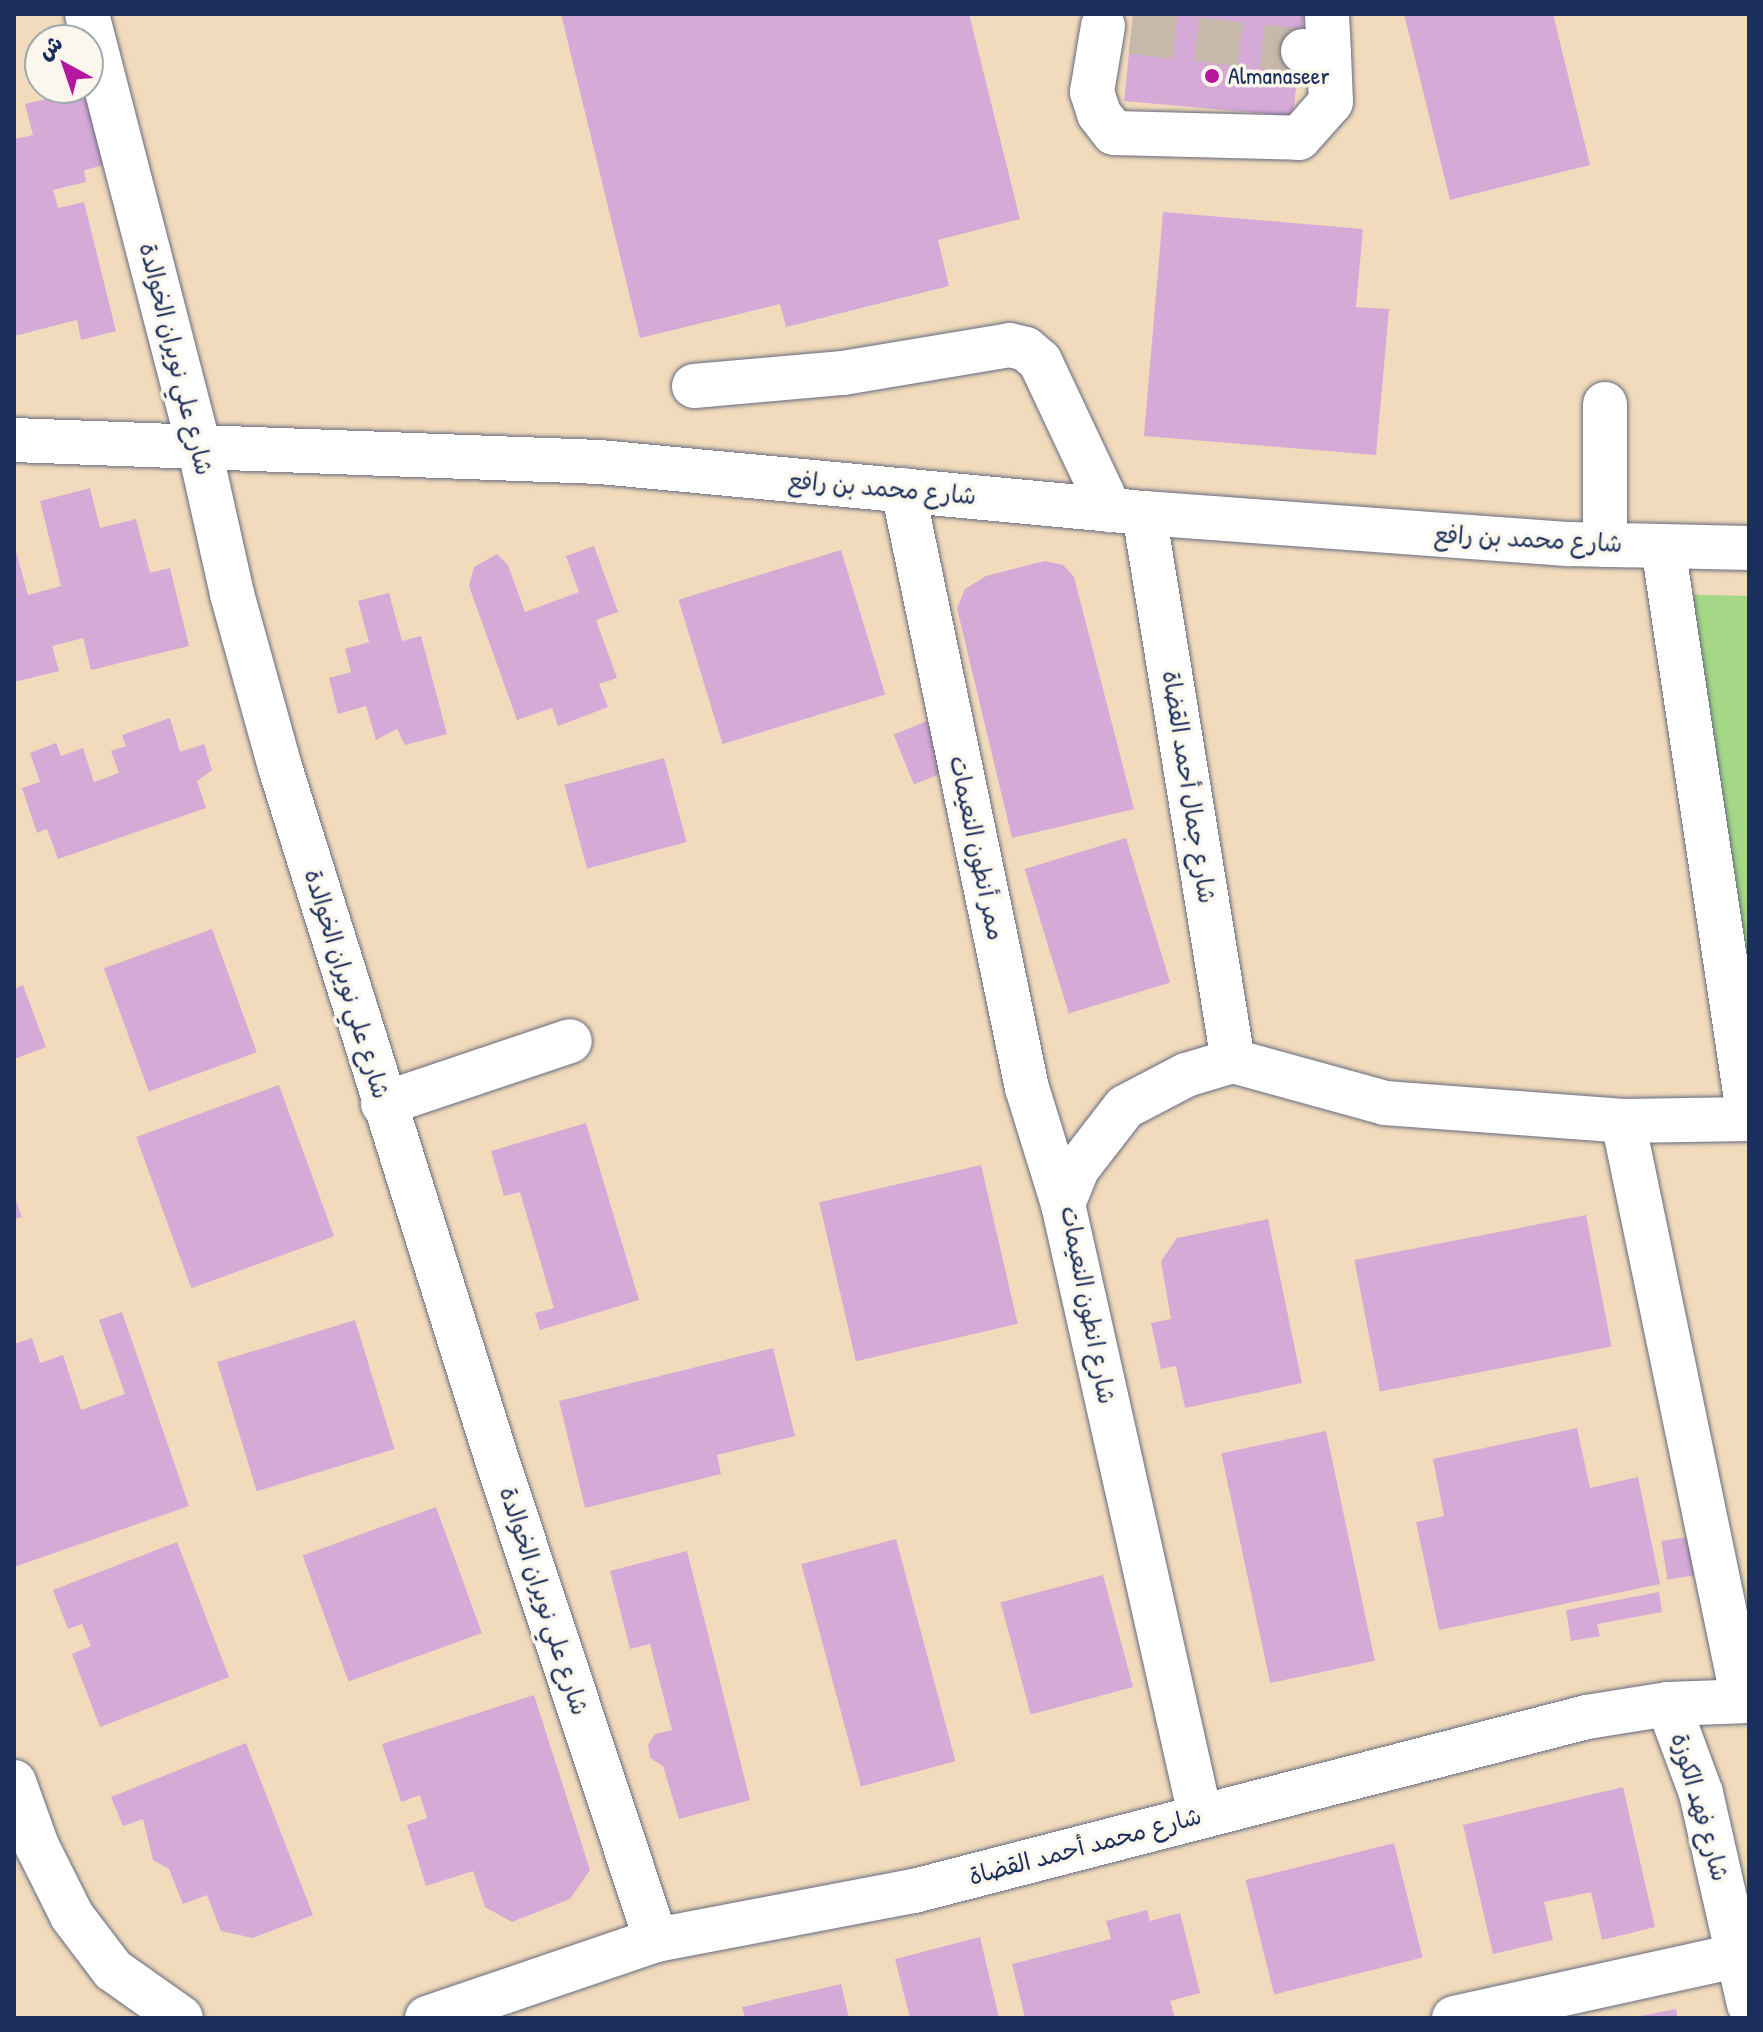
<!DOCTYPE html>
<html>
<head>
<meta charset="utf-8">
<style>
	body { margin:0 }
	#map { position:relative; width:1763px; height:2032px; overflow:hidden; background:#f2dbbc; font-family:"Patrick Hand","Playpen Sans Arabic",sans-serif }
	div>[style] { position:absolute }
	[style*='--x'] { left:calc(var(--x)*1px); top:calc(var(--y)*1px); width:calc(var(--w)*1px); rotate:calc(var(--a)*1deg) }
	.green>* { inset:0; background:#a4d786 }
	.building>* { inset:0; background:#d6aad6; transform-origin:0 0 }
	.minor-tunnel>* { height:44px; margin-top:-22px; transform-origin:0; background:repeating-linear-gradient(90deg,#c7b9a9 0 44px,transparent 0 66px) }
	.roads { filter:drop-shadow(0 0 2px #666b7f) drop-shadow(0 0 2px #666b7f) }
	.minor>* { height:44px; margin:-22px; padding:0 22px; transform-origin:22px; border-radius:22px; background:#fff }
	.dots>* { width:22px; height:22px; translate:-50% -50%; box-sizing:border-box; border:4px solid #fbf7ec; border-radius:50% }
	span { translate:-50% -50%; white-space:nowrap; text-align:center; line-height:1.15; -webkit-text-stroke:7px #fbf7ec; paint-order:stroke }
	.poi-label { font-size:24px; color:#1b2f5e }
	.left { translate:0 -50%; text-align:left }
	.street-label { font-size:24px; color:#1b2f5e }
	.frame { position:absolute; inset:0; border:16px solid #1b2f5e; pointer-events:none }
	.north { position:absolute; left:24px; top:24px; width:80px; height:80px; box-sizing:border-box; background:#fbf7ec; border:2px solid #a1a7b3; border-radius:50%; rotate:320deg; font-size:22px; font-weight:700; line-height:32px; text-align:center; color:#1b2f5e }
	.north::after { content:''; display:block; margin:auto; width:28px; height:36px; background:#b5179e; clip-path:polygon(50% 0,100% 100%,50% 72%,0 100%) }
</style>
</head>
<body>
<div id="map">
	<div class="green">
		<div style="clip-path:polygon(1670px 594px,1749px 596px,1749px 1073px)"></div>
	</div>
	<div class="building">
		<div style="clip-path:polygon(561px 14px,969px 14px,1020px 219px,938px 240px,949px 286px,786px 327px,780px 304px,640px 338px)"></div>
		<div style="clip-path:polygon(1133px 14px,1304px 14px,1293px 116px,1124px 101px)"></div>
		<div style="clip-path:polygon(1404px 14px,1553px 14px,1590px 165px,1450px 200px)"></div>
		<div style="clip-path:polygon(91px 88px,109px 164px,84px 170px,86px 182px,53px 190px,58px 208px,84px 202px,116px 331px,81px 340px,77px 320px,14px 336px,14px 139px,33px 135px,25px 104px)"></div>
		<div style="clip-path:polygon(1163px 212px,1363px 229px,1356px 307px,1389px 309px,1376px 455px,1144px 436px)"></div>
		<div style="clip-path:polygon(90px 488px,100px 528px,136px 519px,150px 573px,170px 568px,189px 646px,91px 670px,83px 638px,52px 646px,59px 671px,14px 682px,14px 544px,28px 595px,61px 586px,40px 501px)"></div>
		<div style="clip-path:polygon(594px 546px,618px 612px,596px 620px,617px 678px,599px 684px,608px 707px,558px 726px,552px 708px,517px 720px,469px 586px,474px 567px,497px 554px,508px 565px,525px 612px,579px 592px,566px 556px)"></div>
		<div style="left:841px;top:550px;width:151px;height:170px;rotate:73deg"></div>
		<div style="clip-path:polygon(1045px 561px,1063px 565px,1074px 577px,1134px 809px,1012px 838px,957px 608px,965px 589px,986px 576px)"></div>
		<div style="clip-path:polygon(389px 593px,402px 641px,421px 636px,447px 734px,405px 745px,397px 729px,376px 740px,366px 706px,338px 714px,329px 678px,351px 672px,345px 649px,369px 642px,358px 601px)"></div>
		<div style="clip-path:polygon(170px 718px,180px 752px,204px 744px,212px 770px,197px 781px,206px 808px,58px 859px,47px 829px,37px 833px,22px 788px,40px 782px,30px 753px,56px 743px,61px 756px,83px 748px,94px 782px,119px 773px,111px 751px,126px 746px,122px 735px)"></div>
		<div style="left:927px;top:721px;width:54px;height:36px;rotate:68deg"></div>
		<div style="left:664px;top:758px;width:87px;height:103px;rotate:75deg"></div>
		<div style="left:1126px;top:838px;width:151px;height:106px;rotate:73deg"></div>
		<div style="left:212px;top:929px;width:131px;height:115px;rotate:70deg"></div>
		<div style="clip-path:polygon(23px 985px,46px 1047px,14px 1059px,14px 989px)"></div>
		<div style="left:279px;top:1085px;width:161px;height:152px;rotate:70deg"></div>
		<div style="clip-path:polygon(586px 1123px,639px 1300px,540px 1330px,535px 1313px,554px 1308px,520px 1192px,504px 1196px,491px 1151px)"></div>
		<div style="left:981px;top:1165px;width:163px;height:166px;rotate:77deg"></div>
		<div style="clip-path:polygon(14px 1196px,22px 1217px,14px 1219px)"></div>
		<div style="left:1586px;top:1215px;width:134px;height:236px;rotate:79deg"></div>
		<div style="clip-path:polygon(1268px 1219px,1302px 1383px,1185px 1408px,1176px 1366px,1161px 1369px,1151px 1323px,1171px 1319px,1161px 1261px,1177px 1238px)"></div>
		<div style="clip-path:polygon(122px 1312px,189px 1506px,14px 1567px,14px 1344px,32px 1338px,40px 1363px,63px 1355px,81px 1410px,125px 1394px,99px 1320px)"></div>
		<div style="left:355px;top:1320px;width:135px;height:144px;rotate:73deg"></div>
		<div style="clip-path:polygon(773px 1348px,795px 1436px,717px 1455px,721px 1474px,585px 1508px,559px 1401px)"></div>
		<div style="clip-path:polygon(1577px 1428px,1590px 1488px,1638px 1477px,1660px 1584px,1439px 1630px,1416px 1522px,1444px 1516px,1433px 1459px)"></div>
		<div style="left:1326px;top:1431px;width:235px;height:107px;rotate:78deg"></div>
		<div style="left:436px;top:1507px;width:134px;height:142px;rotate:70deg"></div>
		<div style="left:1693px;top:1536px;width:39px;height:32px;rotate:81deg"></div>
		<div style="left:896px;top:1539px;width:230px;height:98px;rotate:75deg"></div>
		<div style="clip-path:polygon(177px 1542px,229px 1677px,100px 1727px,72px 1654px,91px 1646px,82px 1624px,68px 1629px,53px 1590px)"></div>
		<div style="clip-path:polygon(687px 1551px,750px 1800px,679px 1819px,663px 1766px,650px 1758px,648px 1745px,655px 1734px,672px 1730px,650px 1644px,630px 1649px,610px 1571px)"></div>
		<div style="left:1103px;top:1575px;width:116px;height:106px;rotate:75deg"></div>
		<div style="clip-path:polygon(1659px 1592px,1662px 1612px,1597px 1624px,1600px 1636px,1571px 1641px,1566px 1610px)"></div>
		<div style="clip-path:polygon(534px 1695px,590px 1870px,570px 1899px,512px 1922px,485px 1907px,473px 1871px,426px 1886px,407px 1825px,427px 1818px,420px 1795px,401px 1802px,382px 1744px)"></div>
		<div style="clip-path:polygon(246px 1743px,313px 1915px,253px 1938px,221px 1931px,207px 1895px,183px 1904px,169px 1869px,153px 1860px,143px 1819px,123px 1826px,111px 1797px)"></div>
		<div style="clip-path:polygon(1623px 1787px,1655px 1927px,1602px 1940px,1591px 1892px,1544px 1902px,1553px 1940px,1493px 1954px,1463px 1825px)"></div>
		<div style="left:1394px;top:1843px;width:118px;height:153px;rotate:76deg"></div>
		<div style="clip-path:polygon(1147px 1910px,1150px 1921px,1180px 1913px,1200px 1993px,1170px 2001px,1175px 2018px,1025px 2018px,1012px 1964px,1111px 1939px,1106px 1921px)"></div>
		<div style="clip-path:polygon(980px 1937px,999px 2018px,910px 2018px,895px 1959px)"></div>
		<div style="clip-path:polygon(841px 1984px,849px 2018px,745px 2018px,742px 2007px)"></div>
		<div style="clip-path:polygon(1676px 2009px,1678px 2018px,1635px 2018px,1635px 2017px)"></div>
	</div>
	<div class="minor-tunnel">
		<div style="--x:1131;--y:32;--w:170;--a:6.4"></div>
	</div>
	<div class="roads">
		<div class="minor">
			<div style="--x:87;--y:14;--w:446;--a:75.5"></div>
			<div style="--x:199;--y:446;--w:152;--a:77.4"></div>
			<div style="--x:232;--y:594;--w:180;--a:74.5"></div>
			<div style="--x:280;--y:767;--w:726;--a:72.61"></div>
			<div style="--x:497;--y:1460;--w:506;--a:71.67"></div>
			<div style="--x:1103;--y:26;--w:67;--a:99.5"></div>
			<div style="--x:1092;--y:92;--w:23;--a:72"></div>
			<div style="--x:1099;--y:114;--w:24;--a:52"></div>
			<div style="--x:1114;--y:133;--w:185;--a:1.5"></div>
			<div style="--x:1299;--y:138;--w:48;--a:-48.4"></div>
			<div style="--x:1331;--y:102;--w:48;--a:-92.4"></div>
			<div style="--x:1303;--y:51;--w:26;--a:7"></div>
			<div style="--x:1329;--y:54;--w:40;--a:-92.9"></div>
			<div style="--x:694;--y:386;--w:150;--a:-5"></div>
			<div style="--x:843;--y:373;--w:169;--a:-9.5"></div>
			<div style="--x:1010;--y:345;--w:16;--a:14"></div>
			<div style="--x:1026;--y:349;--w:18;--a:41"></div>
			<div style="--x:1040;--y:361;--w:165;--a:64.8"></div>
			<div style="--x:14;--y:440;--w:586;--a:2.15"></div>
			<div style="--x:600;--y:462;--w:546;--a:5.36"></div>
			<div style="--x:1144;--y:513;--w:427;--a:4.2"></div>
			<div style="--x:1570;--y:544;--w:179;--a:1.3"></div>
			<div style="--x:903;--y:490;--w:611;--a:78.29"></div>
			<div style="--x:1027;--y:1088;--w:121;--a:72.8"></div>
			<div style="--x:1144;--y:513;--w:555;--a:80.78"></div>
			<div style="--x:1605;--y:545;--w:141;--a:-90"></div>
			<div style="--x:383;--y:1104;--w:197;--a:-18.6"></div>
			<div style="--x:1623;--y:1121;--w:591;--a:78.29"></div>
			<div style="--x:1668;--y:1704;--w:95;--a:69.7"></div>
			<div style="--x:1701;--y:1793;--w:217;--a:77.2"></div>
			<div style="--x:14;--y:1782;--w:68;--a:70.2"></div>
			<div style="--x:37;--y:1846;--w:78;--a:63.4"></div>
			<div style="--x:72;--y:1916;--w:68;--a:52.8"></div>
			<div style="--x:113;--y:1970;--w:83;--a:35.2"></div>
			<div style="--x:1200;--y:1815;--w:626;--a:-102.64"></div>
			<div style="--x:1063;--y:1204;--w:38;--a:-68"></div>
			<div style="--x:1077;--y:1169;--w:78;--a:-52.3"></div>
			<div style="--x:1125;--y:1107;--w:69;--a:-27.7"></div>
			<div style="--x:1186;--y:1075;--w:49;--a:-16.6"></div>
			<div style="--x:1233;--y:1061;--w:158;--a:15.4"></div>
			<div style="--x:1385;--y:1103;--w:239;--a:4.3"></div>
			<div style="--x:1623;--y:1121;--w:126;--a:-0.9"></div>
			<div style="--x:1749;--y:1119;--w:579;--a:-98.54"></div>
			<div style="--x:427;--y:2018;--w:242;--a:-18.8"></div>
			<div style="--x:656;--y:1940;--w:263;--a:-10.8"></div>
			<div style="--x:914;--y:1891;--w:695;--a:-14.5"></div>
			<div style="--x:1587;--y:1717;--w:82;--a:-9.1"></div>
			<div style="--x:1668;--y:1704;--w:81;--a:-2.1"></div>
			<div style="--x:1454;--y:2018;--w:293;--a:-12.4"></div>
		</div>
	</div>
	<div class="dots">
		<div style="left:1212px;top:76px;background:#b5179e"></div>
	</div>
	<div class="poi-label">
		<span class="left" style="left:1228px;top:76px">Almanaseer</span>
	</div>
	<div class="street-label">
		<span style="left:176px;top:359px;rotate:76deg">شارع علي نويران الخوالدة</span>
		<span style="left:882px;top:488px;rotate:5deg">شارع محمد بن رافع</span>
		<span style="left:1528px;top:539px;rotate:3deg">شارع محمد بن رافع</span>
		<span style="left:1189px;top:787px;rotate:81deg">شارع جمال أحمد القضاة</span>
		<span style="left:977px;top:848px;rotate:78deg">ممر أنطون النعيمات</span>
		<span style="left:347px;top:984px;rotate:73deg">شارع علي نويران الخوالدة</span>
		<span style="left:1088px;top:1305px;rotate:79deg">شارع انطون النعيمات</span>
		<span style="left:544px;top:1601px;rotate:72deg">شارع علي نويران الخوالدة</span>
		<span style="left:1700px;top:1807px;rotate:74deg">شارع فهد الكوزة</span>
		<span style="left:1085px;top:1846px;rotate:-15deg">شارع محمد أحمد القضاة</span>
	</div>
	<div class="frame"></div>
	<div class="north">ش</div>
</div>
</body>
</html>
